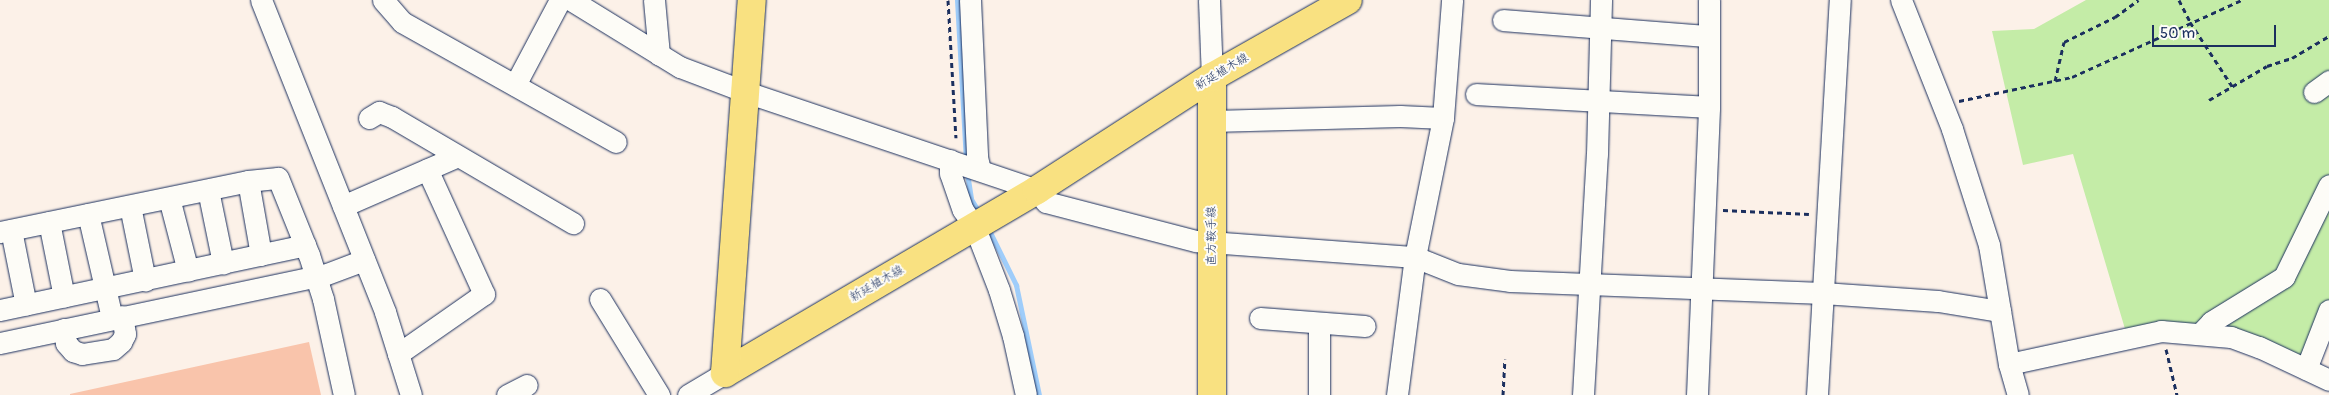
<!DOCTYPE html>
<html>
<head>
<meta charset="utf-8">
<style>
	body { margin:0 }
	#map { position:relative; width:2329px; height:395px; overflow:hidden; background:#fcf1e8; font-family:Pangolin,"Klee One",sans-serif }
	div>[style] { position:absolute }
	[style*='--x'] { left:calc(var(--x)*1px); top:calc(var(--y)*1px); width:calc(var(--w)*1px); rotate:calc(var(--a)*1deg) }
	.green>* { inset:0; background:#c4eca7 }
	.stream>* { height:5px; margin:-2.5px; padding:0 2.5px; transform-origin:2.5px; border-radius:2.5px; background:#9fcdfa }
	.building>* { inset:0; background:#f9c4ab }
	.path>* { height:3px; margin-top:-1.5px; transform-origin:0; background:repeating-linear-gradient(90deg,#1b2f5e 0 5px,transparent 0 9px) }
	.roads { filter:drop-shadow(0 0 1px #1b2f5e) drop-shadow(0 0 1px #1b2f5e) }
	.minor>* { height:21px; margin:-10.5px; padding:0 10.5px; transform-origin:10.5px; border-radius:10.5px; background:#fdfcf7 }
	.major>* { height:28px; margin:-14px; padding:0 14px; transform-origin:14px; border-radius:14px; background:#f9e181 }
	span { translate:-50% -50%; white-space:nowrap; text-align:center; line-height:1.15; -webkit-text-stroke:4px #fdfcf7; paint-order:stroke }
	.street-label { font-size:12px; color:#1b2f5e }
	.scale { position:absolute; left:2152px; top:25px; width:124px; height:22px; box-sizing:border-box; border:2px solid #1b2f5e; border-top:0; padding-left:6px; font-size:15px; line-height:18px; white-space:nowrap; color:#1b2f5e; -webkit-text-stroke:4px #fdfcf7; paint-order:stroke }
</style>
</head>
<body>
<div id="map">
	<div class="green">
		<div style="clip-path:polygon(2086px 0,2329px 0,2329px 310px,2306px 369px,2259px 347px,2128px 339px,2073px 154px,2023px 165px,1992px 31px,2034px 29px)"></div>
	</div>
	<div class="stream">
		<div style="--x:957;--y:0;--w:159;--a:86.8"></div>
		<div style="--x:967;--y:173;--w:26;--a:81"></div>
		<div style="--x:971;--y:199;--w:17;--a:59"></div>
		<div style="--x:988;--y:228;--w:64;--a:63.8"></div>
		<div style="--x:1016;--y:285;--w:112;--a:78.2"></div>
	</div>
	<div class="building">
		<div style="clip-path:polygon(309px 342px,321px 395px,70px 395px,70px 394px)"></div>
	</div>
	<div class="path">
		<div style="--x:948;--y:0;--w:138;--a:86.7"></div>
		<div style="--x:2179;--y:0;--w:25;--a:63"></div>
		<div style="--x:2190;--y:22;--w:77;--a:56.7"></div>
		<div style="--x:2055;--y:81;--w:40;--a:-77"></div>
		<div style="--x:2064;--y:42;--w:57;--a:-26.1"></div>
		<div style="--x:2115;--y:17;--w:29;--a:-36"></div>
		<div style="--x:2209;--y:100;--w:67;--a:-30.4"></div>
		<div style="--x:2267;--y:66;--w:26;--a:-18"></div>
		<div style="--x:2292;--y:58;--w:43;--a:-30.7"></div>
		<div style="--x:1959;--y:101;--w:116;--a:-12"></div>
		<div style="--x:2072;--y:77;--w:187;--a:-24.4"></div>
		<div style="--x:1723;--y:210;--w:86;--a:2.7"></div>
		<div style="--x:2166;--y:349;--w:47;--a:76.6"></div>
		<div style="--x:1503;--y:395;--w:36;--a:-87"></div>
	</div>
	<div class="roads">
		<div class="minor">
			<div style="--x:261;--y:0;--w:336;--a:68.3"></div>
			<div style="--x:385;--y:312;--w:87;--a:72.6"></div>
			<div style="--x:383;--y:0;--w:29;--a:49"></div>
			<div style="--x:402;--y:22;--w:245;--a:29.3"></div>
			<div style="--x:571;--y:0;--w:128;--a:31.6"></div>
			<div style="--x:680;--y:67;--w:71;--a:20.7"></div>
			<div style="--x:746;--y:92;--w:307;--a:18.6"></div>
			<div style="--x:1037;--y:190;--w:15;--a:53"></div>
			<div style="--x:1046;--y:202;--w:155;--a:14.6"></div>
			<div style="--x:1196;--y:241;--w:220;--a:4.2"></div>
			<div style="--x:1415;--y:257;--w:46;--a:21.6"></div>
			<div style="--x:1458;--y:274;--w:52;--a:7.7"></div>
			<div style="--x:1510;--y:281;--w:313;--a:2.2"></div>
			<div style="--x:1823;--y:293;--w:115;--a:4"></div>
			<div style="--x:1938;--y:301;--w:63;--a:9.2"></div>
			<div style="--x:654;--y:0;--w:55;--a:84.8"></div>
			<div style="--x:970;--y:0;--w:157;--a:87.4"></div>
			<div style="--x:977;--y:157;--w:13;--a:77"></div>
			<div style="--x:1209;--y:0;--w:77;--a:87.8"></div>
			<div style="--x:1901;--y:0;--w:139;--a:68.4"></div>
			<div style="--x:1952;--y:129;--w:122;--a:72.3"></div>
			<div style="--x:1989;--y:245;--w:121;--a:80.5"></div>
			<div style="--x:2009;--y:364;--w:32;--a:74"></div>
			<div style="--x:1503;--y:20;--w:206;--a:4.5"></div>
			<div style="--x:515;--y:85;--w:96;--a:-62.1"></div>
			<div style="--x:2314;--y:92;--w:19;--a:-36"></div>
			<div style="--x:1476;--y:94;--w:233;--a:3.2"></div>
			<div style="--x:369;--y:118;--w:12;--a:-31"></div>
			<div style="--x:379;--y:112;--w:14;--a:21"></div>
			<div style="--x:392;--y:117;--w:210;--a:30.4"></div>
			<div style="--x:1212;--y:121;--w:188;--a:-1.5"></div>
			<div style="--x:1400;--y:116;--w:43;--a:2.7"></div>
			<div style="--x:950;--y:160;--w:13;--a:90"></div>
			<div style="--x:950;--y:173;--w:39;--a:71"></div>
			<div style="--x:963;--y:210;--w:22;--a:56"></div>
			<div style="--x:975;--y:228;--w:66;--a:68.8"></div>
			<div style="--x:999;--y:290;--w:48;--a:73.1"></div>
			<div style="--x:1013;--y:336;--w:60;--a:77.6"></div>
			<div style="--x:248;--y:181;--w:75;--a:80"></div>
			<div style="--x:208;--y:190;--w:75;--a:78.4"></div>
			<div style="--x:169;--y:198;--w:75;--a:75.4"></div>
			<div style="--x:130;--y:206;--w:76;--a:78.5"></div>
			<div style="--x:343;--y:206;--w:125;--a:-23.5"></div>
			<div style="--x:88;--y:214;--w:107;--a:77"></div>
			<div style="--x:49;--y:222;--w:76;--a:78.7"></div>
			<div style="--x:11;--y:230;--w:76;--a:78.7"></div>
			<div style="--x:0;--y:232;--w:253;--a:-11.6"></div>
			<div style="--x:248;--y:181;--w:30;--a:-6"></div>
			<div style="--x:278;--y:178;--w:83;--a:68.1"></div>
			<div style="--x:309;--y:255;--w:46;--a:72.3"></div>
			<div style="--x:323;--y:299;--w:98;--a:77.7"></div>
			<div style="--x:600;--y:299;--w:113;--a:58.4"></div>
			<div style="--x:0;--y:310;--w:312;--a:-12"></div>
			<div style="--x:1260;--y:318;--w:105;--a:4.4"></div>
			<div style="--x:1319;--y:323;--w:72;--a:90"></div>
			<div style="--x:64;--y:329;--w:14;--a:82"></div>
			<div style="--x:66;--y:343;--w:11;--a:49"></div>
			<div style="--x:73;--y:351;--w:9;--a:18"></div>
			<div style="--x:82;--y:354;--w:31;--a:-9"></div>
			<div style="--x:113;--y:349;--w:11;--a:-41"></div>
			<div style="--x:121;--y:342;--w:9;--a:-63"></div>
			<div style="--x:125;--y:334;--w:18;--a:-99"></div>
			<div style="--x:2200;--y:334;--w:16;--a:-47"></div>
			<div style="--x:2211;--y:322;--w:86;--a:-31.7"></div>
			<div style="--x:2284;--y:277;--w:102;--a:-63.9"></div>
			<div style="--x:0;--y:343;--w:331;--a:-11.9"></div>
			<div style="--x:324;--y:275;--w:43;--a:-20.6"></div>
			<div style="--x:398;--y:354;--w:105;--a:-34.9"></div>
			<div style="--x:484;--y:294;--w:137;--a:-114.5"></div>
			<div style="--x:2009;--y:364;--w:156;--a:-12.2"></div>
			<div style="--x:2161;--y:331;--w:70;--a:4.9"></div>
			<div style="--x:2231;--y:337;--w:30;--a:20"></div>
			<div style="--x:2259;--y:347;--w:77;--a:25.2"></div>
			<div style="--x:2306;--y:369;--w:63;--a:-68.7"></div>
			<div style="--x:507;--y:395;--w:22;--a:-27"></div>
			<div style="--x:688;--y:395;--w:43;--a:-30.7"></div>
			<div style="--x:1397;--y:395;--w:139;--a:-82.6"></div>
			<div style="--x:1415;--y:257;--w:142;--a:-78.6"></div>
			<div style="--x:1443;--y:118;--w:118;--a:-85.6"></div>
			<div style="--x:1583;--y:395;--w:241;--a:-86.7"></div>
			<div style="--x:1597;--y:154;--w:154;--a:-88.5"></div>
			<div style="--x:1697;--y:395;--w:288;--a:-87.6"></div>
			<div style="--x:1709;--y:107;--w:107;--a:-90"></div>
			<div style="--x:1817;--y:395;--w:396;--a:-86.7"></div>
		</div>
		<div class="major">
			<div style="--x:1212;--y:77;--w:318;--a:90"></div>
			<div style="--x:725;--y:373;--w:362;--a:-30.4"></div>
			<div style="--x:1037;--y:190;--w:208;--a:-32.9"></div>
			<div style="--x:1212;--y:77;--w:156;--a:-29.5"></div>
			<div style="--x:725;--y:373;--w:374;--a:-85.9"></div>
		</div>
	</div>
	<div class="street-label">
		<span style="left:1222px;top:72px;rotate:-31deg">新延植木線</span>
		<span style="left:1212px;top:236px;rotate:-90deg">直方鞍手線</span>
		<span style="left:877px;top:284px;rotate:-30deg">新延植木線</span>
	</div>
	<div class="scale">50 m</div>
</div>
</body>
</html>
